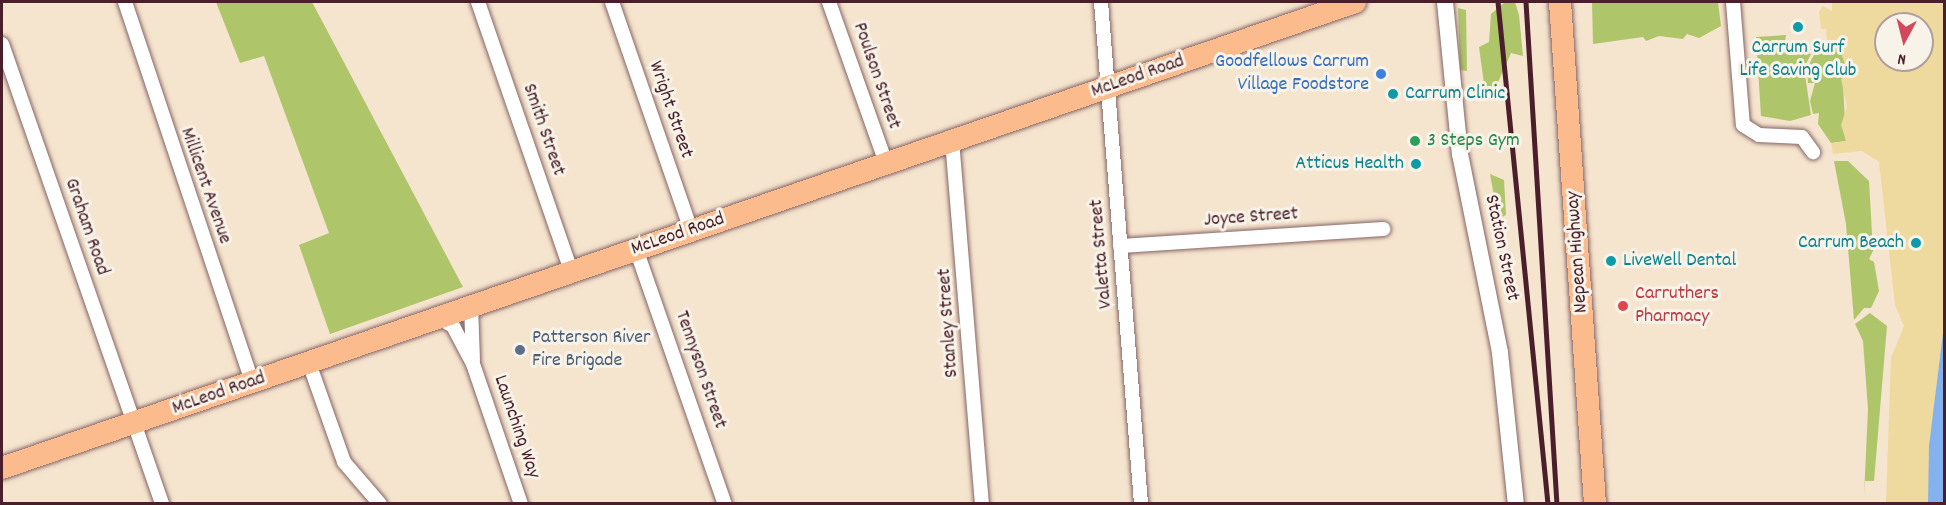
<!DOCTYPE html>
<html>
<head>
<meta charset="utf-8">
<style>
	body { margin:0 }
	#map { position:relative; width:1946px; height:505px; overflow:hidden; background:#f5e4ce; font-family:Dekko,sans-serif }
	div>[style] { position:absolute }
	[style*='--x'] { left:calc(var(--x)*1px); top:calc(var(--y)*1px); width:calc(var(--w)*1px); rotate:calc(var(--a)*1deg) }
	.green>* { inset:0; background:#aec56a }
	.sand>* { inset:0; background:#eeda9e }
	.water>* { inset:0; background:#83b2ee }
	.roads { filter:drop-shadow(0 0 2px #866464) drop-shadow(0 0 2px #866464) }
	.minor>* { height:14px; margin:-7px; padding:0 7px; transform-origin:7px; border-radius:7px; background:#fff }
	.tertiary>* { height:16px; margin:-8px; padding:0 8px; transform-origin:8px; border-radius:8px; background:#fff }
	.primary>* { height:22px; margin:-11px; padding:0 11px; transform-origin:11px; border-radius:11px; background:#fbbb8c }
	.trunk>* { height:22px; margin:-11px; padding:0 11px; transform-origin:11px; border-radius:11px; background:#fbbb8c }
	.rail>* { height:4.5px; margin:-2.25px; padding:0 2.25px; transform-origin:2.25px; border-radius:2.25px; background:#4a1f2b }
	.dots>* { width:16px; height:16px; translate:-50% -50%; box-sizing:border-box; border:3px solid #f7f3e8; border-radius:50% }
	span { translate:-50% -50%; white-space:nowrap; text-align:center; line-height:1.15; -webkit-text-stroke:6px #f7f3e8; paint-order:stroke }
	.culture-label { font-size:20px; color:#0d838f }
	.left { translate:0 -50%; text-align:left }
	.right { translate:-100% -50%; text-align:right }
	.shop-label { font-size:20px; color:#366cbe }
	.street-label { font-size:20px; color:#4a1f2b }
	.leisure-label { font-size:20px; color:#27864d }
	.health-label { font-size:20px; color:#be3a42 }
	.service-label { font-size:20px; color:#4e5e75 }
	.frame { position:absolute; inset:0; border:3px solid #4a1f2b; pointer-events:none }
	.north { position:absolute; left:1874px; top:12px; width:60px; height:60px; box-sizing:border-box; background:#f7f3e8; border:2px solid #b29e9c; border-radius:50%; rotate:187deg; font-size:16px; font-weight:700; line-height:24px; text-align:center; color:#4a1f2b }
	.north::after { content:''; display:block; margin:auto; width:21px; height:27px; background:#d1495b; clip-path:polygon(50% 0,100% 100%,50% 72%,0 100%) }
</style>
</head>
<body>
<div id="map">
	<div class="green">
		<div style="clip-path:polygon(216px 2px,312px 2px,463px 287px,330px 334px,299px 245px,329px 233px,264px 56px,240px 63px)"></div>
		<div style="clip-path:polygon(1505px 2px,1515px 2px,1519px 15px,1523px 56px,1511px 53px,1491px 98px,1486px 98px,1479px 47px,1489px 42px,1491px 14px)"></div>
		<div style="clip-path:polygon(1592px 2px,1718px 2px,1721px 26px,1699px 38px,1687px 34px,1683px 39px,1659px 36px,1646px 41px,1643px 37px,1593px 44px)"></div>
		<div style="clip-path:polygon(1458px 8px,1466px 10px,1467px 71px,1460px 70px)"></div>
		<div style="clip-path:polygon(1786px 35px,1784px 47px,1811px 54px,1804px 68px,1811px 115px,1790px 121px,1761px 116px,1756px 37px)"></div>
		<div style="clip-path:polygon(1840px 39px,1849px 75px,1843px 84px,1846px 141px,1831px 143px,1818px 124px,1819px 113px,1813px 114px,1810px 101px,1815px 83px,1808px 83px,1807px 68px,1820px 44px)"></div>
		<div style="clip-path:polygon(1834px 161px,1848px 161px,1869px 181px,1873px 251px,1869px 259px,1874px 262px,1879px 291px,1871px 308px,1864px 308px,1854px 320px,1846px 224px)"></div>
		<div style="clip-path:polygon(1490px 174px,1504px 180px,1506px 215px,1498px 219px)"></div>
		<div style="clip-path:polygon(1870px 313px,1887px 326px,1874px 481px,1865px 481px,1864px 496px,1868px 409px,1863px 341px,1855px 324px)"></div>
	</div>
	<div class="sand">
		<div style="clip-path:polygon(evenodd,1832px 2px,1944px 2px,1944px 325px,1928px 503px,1886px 503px,1891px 358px,1904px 326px,1895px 305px,1879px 162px,1862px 151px,1833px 154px,1831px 143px,1846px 141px,1841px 125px,1847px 107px,1841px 79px,1849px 75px,1842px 56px,1845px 43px,1827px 40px,1826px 29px,1821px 29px,1819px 12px,1823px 6px,1832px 11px,1832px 2px,1886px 24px,1922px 24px,1922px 60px,1886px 60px,1886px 24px)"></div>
	</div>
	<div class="water">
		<div style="clip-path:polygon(1944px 325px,1944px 503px,1928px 503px,1929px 446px)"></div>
	</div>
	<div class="roads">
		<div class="minor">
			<div style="--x:125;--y:2;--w:401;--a:71.5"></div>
			<div style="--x:478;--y:2;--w:285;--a:70.9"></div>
			<div style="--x:612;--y:2;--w:241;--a:70.9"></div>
			<div style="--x:829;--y:2;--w:171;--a:70.5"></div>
			<div style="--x:1101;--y:2;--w:504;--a:85.44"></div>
			<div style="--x:1733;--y:2;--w:123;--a:85.4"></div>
			<div style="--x:1743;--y:125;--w:19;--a:32"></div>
			<div style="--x:1759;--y:135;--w:43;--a:2.7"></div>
			<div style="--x:1802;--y:137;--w:19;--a:54"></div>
			<div style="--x:2;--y:44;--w:487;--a:70.8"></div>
			<div style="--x:952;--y:140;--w:365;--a:85.3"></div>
			<div style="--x:1120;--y:246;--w:264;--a:-3.7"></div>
			<div style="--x:636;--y:249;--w:270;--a:70.8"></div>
			<div style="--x:471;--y:306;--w:54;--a:87.9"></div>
			<div style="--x:439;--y:318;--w:16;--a:30"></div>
			<div style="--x:453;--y:326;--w:43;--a:62.2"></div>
			<div style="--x:473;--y:364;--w:148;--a:71.1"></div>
			<div style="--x:309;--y:363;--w:105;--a:70.5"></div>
			<div style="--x:344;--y:462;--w:55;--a:49.4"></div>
		</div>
		<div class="tertiary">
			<div style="--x:1445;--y:2;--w:153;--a:84.4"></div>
			<div style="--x:1460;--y:154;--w:203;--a:78.6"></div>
			<div style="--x:1500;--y:353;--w:152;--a:84"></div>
		</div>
		<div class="primary">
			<div style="--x:2;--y:468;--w:1431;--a:-19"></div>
		</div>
		<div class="trunk">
			<div style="--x:1560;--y:2;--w:503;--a:86.01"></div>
		</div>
	</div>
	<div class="rail">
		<div style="--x:1498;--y:2;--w:504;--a:84.31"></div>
		<div style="--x:1526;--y:2;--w:503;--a:86.47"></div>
	</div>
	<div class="dots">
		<div style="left:1798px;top:27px;background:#0f9aa8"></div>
		<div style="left:1381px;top:74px;background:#3f7fe0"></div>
		<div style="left:1393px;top:94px;background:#0f9aa8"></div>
		<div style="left:1415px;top:141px;background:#2e9e5b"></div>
		<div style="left:1416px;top:164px;background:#0f9aa8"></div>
		<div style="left:1916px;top:243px;background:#0f9aa8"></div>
		<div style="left:1611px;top:261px;background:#0f9aa8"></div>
		<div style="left:1623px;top:306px;background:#e0444e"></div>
		<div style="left:520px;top:350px;background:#5c6f8a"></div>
	</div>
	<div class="culture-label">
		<span style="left:1798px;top:60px">Carrum Surf<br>Life Saving Club</span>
		<span class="left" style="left:1405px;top:94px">Carrum Clinic</span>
		<span class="right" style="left:1404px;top:164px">Atticus Health</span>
		<span class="right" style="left:1904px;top:243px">Carrum Beach</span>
		<span class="left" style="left:1623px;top:261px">LiveWell Dental</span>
	</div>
	<div class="shop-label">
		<span class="right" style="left:1369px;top:74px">Goodfellows Carrum<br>Village Foodstore</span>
	</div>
	<div class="street-label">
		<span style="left:876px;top:76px;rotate:71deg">Poulson Street</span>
		<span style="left:1138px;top:77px;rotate:-19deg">McLeod Road</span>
		<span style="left:670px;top:110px;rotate:71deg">Wright Street</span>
		<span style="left:543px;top:130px;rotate:71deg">Smith Street</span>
		<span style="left:205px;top:186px;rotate:71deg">Millicent Avenue</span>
		<span style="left:1251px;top:218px;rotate:-4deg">Joyce Street</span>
		<span style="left:86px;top:227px;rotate:71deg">Graham Road</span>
		<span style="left:678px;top:235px;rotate:-19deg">McLeod Road</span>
		<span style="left:1501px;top:248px;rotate:78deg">Station Street</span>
		<span style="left:1578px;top:252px;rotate:-94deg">Nepean Highway</span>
		<span style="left:1102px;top:254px;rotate:-95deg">Valetta Street</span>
		<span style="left:949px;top:323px;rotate:-94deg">Stanley Street</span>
		<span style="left:700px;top:370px;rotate:71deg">Tennyson Street</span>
		<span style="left:219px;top:394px;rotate:-19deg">McLeod Road</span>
		<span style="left:516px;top:427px;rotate:71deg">Launching Way</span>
	</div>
	<div class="leisure-label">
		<span class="left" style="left:1427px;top:141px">3 Steps Gym</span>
	</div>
	<div class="health-label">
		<span class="left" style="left:1635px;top:306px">Carruthers<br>Pharmacy</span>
	</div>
	<div class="service-label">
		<span class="left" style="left:532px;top:350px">Patterson River<br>Fire Brigade</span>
	</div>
	<div class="frame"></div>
	<div class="north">N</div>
</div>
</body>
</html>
